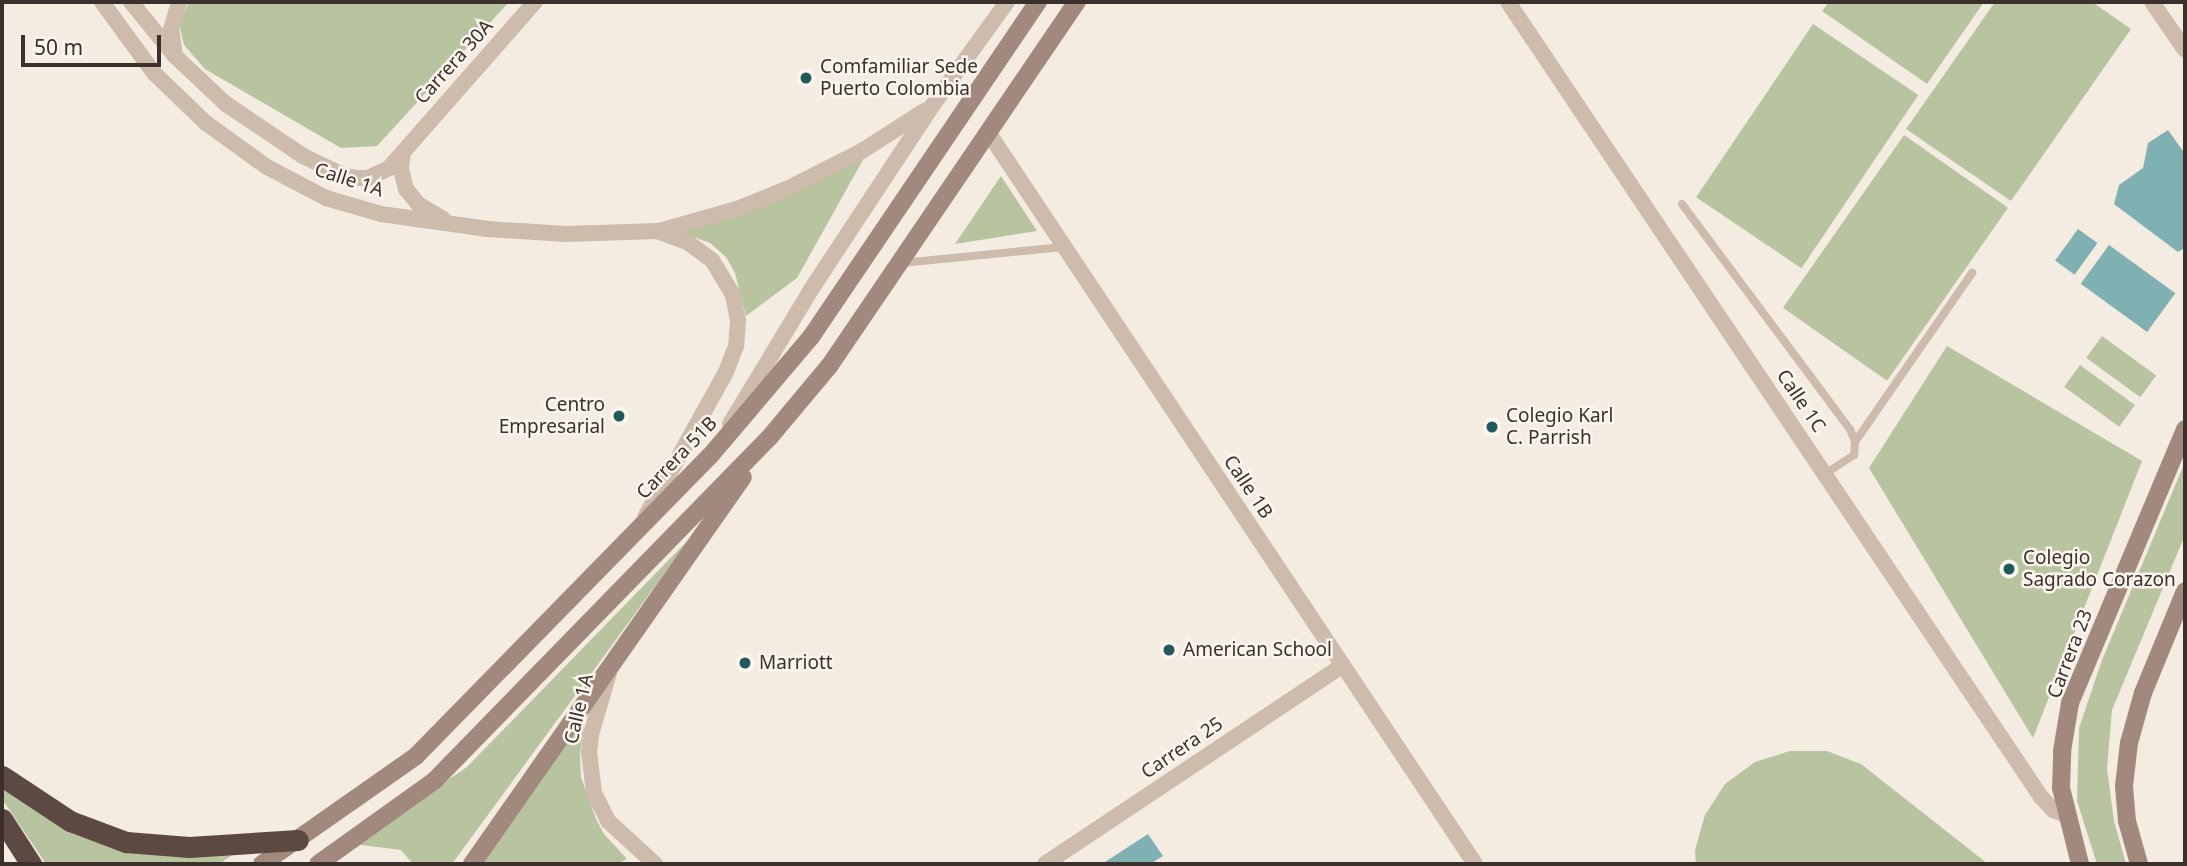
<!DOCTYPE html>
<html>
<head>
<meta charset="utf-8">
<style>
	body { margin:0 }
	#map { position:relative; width:2187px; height:866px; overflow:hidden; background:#f4ebe1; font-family:"Noto Sans",sans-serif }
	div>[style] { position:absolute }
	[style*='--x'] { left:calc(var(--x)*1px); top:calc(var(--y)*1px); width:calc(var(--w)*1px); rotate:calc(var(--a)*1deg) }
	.green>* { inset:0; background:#b8c4a0; transform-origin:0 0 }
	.water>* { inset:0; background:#7fb0b2; transform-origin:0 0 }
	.lane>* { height:8px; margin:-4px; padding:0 4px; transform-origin:4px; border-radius:4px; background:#cdbbac }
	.street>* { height:16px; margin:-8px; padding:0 8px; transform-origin:8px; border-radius:8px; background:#cdbbac }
	.secondary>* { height:18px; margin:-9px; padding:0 9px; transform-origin:9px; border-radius:9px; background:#a18a7d }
	.highway>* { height:21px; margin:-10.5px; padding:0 10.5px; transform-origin:10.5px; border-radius:10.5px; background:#5c4a42 }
	.dots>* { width:19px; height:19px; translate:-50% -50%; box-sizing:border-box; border:4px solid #fbf5ee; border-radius:50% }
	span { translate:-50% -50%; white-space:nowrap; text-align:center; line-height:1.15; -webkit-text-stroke:5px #fbf5ee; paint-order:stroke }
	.street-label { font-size:19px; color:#3b302b }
	.poi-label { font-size:19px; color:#3b302b }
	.left { translate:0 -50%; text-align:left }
	.right { translate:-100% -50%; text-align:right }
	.frame { position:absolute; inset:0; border:4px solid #3b302b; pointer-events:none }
	.scale { position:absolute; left:21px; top:35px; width:140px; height:32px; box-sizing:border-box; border:4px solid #3b302b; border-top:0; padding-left:9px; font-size:21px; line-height:24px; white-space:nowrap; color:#3b302b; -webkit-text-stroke:5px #fbf5ee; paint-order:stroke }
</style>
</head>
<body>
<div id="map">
	<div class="green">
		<div style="clip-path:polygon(189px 2px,509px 2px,377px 146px,341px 148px,205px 69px,184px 45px,179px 24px)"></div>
		<div style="clip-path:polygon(1829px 2px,1984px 2px,1927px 84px,1822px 11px)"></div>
		<div style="clip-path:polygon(1995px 2px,2092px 2px,2131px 29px,2011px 201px,1906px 129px)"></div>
		<div style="left:1813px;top:24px;width:127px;height:209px;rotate:34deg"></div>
		<div style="left:1904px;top:135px;width:127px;height:211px;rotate:35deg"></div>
		<div style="clip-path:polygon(864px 158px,797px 278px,746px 316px,735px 273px,726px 257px,710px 243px,677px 231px)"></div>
		<div style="clip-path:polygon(1001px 176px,1037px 231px,955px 244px)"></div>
		<div style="left:2102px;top:336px;width:67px;height:27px;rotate:36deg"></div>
		<div style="clip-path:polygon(1947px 346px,2142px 461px,2033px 738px,1869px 468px)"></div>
		<div style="left:2080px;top:365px;width:68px;height:27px;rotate:36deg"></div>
		<div style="clip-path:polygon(2185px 462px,2185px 535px,2112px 710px,2107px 768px,2114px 821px,2126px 864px,2097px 864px,2077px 801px,2079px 728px,2102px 660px)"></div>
		<div style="clip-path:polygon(691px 537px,452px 864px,413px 864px,401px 850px,353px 844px,467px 767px)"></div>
		<div style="clip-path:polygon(586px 713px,580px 754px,581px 777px,596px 819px,604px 834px,627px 859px,617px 864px,478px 864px)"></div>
		<div style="clip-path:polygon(1790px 751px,1827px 751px,1861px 764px,1988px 864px,1696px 864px,1695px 850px,1705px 815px,1725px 784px,1755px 762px)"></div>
		<div style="clip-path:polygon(2px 788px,67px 829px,241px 849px,219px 864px,46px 864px,2px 799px)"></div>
	</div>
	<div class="water">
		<div style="clip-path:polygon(2168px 130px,2185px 154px,2185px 248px,2178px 252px,2114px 204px,2119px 185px,2143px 168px,2148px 143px)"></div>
		<div style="left:2078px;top:229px;width:24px;height:39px;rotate:36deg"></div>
		<div style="left:2109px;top:245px;width:82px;height:48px;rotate:36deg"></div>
		<div style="clip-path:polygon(1148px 834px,1163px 856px,1150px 864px,1102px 864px)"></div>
	</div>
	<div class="lane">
		<div style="--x:1682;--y:204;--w:281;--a:53.3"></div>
		<div style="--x:1850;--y:429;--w:14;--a:69"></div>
		<div style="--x:1855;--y:442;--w:13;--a:94"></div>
		<div style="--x:1854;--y:455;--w:35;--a:147"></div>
		<div style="--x:902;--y:263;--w:162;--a:-5.7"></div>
		<div style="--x:1855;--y:442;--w:206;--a:-55.3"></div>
	</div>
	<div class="street">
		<div style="--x:102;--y:2;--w:88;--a:53.8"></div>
		<div style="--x:154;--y:73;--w:72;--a:43.9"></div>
		<div style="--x:206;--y:123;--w:75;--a:35.8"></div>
		<div style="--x:267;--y:167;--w:67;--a:27.7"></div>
		<div style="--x:326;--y:198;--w:57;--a:16.2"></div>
		<div style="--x:381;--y:214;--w:108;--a:8"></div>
		<div style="--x:488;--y:229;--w:78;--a:3.7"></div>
		<div style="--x:566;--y:234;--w:91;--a:-1.9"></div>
		<div style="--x:657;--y:231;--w:32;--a:20"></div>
		<div style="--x:687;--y:242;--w:31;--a:36"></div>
		<div style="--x:712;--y:260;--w:41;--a:59"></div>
		<div style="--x:733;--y:295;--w:25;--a:79"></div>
		<div style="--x:738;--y:320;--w:26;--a:94"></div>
		<div style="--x:736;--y:346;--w:28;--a:111"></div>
		<div style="--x:726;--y:372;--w:165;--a:119.1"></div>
		<div style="--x:131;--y:2;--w:70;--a:50.8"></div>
		<div style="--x:175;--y:56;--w:70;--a:43.3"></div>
		<div style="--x:226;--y:104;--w:93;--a:34"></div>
		<div style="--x:303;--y:156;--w:47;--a:25.5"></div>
		<div style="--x:345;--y:176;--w:11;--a:10"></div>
		<div style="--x:356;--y:178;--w:12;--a:0"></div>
		<div style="--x:368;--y:178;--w:23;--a:-25"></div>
		<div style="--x:389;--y:168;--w:221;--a:-48.7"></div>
		<div style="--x:1508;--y:2;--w:957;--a:56.16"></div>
		<div style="--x:2041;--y:797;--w:18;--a:47"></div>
		<div style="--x:2053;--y:810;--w:14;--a:21"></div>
		<div style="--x:2152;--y:2;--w:58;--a:55.5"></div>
		<div style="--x:175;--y:56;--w:27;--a:-98"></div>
		<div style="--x:171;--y:29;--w:28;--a:-73"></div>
		<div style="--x:988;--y:132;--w:879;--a:56.36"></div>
		<div style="--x:403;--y:152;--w:17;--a:97"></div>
		<div style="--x:401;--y:169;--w:21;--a:76"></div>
		<div style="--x:406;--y:189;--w:19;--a:51"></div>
		<div style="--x:418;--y:204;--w:29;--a:31"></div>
		<div style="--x:659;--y:231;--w:81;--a:-15.8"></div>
		<div style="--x:737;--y:209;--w:56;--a:-22"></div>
		<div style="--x:789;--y:188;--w:82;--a:-26.9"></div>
		<div style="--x:862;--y:151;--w:74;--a:-32.8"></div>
		<div style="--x:730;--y:424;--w:159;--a:-58.9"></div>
		<div style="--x:812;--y:288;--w:218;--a:-56.6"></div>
		<div style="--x:932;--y:106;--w:128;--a:-54.2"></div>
		<div style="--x:609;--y:673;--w:64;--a:106.4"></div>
		<div style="--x:591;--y:734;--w:18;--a:96"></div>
		<div style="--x:589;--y:752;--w:41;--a:83"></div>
		<div style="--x:594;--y:793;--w:31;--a:63"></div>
		<div style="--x:608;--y:821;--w:64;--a:42.5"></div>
		<div style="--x:1045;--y:864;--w:357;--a:-33.7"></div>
	</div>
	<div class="secondary">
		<div style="--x:262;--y:864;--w:188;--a:-35"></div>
		<div style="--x:416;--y:756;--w:420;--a:-45.6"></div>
		<div style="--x:710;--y:456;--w:156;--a:-49.7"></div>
		<div style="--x:811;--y:337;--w:405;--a:-55.9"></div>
		<div style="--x:318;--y:864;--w:143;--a:-35.6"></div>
		<div style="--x:434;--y:781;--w:479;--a:-45.7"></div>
		<div style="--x:769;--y:438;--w:95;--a:-50.1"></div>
		<div style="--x:830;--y:365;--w:439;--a:-55.8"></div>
		<div style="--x:472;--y:864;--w:472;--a:-55"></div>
		<div style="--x:2080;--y:864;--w:78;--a:-104"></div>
		<div style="--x:2061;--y:788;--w:37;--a:-88"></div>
		<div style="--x:2062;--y:751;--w:49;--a:-80.5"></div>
		<div style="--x:2070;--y:703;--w:297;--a:-67.2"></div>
		<div style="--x:2139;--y:864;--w:45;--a:-105.6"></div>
		<div style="--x:2127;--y:821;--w:35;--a:-95"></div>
		<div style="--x:2124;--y:786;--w:43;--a:-83.4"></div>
		<div style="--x:2129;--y:743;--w:52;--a:-74.4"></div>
		<div style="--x:2143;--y:693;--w:110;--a:-67.6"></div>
	</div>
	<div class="highway">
		<div style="--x:2;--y:776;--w:82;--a:33.5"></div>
		<div style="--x:70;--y:821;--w:60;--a:20.6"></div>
		<div style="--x:126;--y:842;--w:63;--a:4.5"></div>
		<div style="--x:189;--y:847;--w:109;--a:-3.7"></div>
		<div style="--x:2;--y:819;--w:54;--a:57.2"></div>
	</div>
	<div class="dots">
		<div style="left:806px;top:78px;background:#1f5a5e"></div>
		<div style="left:619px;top:416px;background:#1f5a5e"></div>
		<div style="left:1492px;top:427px;background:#1f5a5e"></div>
		<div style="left:2009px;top:569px;background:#1f5a5e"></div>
		<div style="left:1169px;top:650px;background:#1f5a5e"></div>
		<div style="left:745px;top:663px;background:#1f5a5e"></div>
	</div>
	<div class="street-label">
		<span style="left:454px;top:62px;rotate:-48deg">Carrera 30A</span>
		<span style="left:349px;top:180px;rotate:18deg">Calle 1A</span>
		<span style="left:1801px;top:401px;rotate:56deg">Calle 1C</span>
		<span style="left:677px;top:458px;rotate:-46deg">Carrera 51B</span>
		<span style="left:1248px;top:487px;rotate:56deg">Calle 1B</span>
		<span style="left:2070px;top:654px;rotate:-69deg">Carrera 23</span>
		<span style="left:579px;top:709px;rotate:-77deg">Calle 1A</span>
		<span style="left:1182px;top:748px;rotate:-34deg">Carrera 25</span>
	</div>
	<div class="poi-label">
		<span class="left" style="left:820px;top:78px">Comfamiliar Sede<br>Puerto Colombia</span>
		<span class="right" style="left:605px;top:416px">Centro<br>Empresarial</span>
		<span class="left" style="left:1506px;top:427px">Colegio Karl<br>C. Parrish</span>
		<span class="left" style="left:2023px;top:569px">Colegio<br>Sagrado Corazon</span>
		<span class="left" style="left:1183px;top:650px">American School</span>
		<span class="left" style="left:759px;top:663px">Marriott</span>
	</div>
	<div class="frame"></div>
	<div class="scale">50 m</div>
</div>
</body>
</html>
